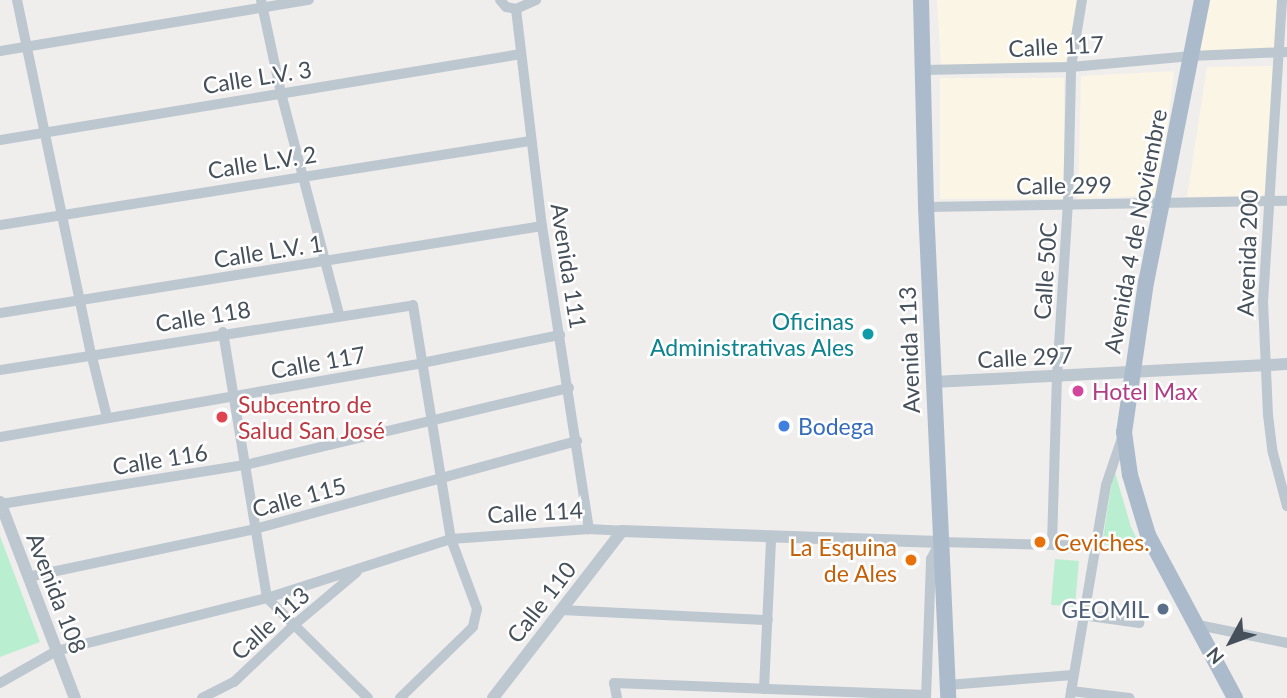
<!DOCTYPE html>
<html>
<head>
<meta charset="utf-8">
<style>
	body { margin:0 }
	#map { position:relative; width:1287px; height:698px; overflow:hidden; background:#f0eded; font-family:Lato,sans-serif }
	div>[style] { position:absolute }
	[style*='--x'] { left:calc(var(--x)*1px); top:calc(var(--y)*1px); width:calc(var(--w)*1px); rotate:calc(var(--a)*1deg) }
	.commercial>* { inset:0; background:#fbf5e5; transform-origin:0 0 }
	.green>* { inset:0; background:#baeed0; transform-origin:0 0 }
	.minor>* { height:10px; margin:-5px; padding:0 5px; transform-origin:5px; border-radius:5px; background:#bdc7cf }
	.tertiary>* { height:12px; margin:-6px; padding:0 6px; transform-origin:6px; border-radius:6px; background:#bdc7cf }
	.primary>* { height:16px; margin:-8px; padding:0 8px; transform-origin:8px; border-radius:8px; background:#acbbcc }
	.dots>* { width:19px; height:19px; translate:-50% -50%; box-sizing:border-box; border:4px solid #fff; border-radius:50% }
	span { translate:-50% -50%; white-space:nowrap; text-align:center; line-height:1.15; -webkit-text-stroke:5px #fff; paint-order:stroke }
	.street-label { font-size:23px; color:#45505a }
	.culture-label { font-size:23px; color:#0d838f }
	.right { translate:-100% -50%; text-align:right }
	.hotel-label { font-size:23px; color:#b23c85 }
	.left { translate:0 -50%; text-align:left }
	.health-label { font-size:23px; color:#be3a42 }
	.shop-label { font-size:23px; color:#366cbe }
	.food-label { font-size:23px; color:#c56008 }
	.service-label { font-size:23px; color:#4e5e75 }
	.north { position:absolute; left:1196px; top:607px; width:70px; height:70px; -webkit-text-stroke:5px #fff; paint-order:stroke; rotate:229deg; font-size:19px; font-weight:700; line-height:28px; text-align:center; color:#45505a }
	.north::after { content:''; display:block; margin:auto; width:24px; height:32px; background:#45505a; clip-path:polygon(50% 0,100% 100%,50% 72%,0 100%) }
</style>
</head>
<body>
<div id="map">
	<div class="commercial">
		<div style="clip-path:polygon(937px 0,1078px 0,1066px 63px,941px 67px)"></div>
		<div style="clip-path:polygon(1210px 0,1279px 0,1274px 54px,1200px 51px)"></div>
		<div style="clip-path:polygon(1273px 66px,1266px 195px,1187px 197px,1207px 67px)"></div>
		<div style="clip-path:polygon(1174px 71px,1160px 195px,1078px 199px,1081px 76px)"></div>
		<div style="left:1064px;top:78px;width:121px;height:124px;rotate:90deg"></div>
	</div>
	<div class="green">
		<div style="clip-path:polygon(1114px 469px,1131px 527px,1142px 550px,1102px 544px)"></div>
		<div style="clip-path:polygon(0 536px,40px 642px,0 657px)"></div>
		<div style="left:1055px;top:559px;width:24px;height:46px;rotate:5deg"></div>
	</div>
	<div class="minor">
		<div style="--x:17;--y:0;--w:361;--a:78.2"></div>
		<div style="--x:91;--y:353;--w:66;--a:76"></div>
		<div style="--x:261;--y:0;--w:95;--a:77.9"></div>
		<div style="--x:281;--y:93;--w:228;--a:75.3"></div>
		<div style="--x:500;--y:0;--w:9;--a:49"></div>
		<div style="--x:506;--y:7;--w:10;--a:11"></div>
		<div style="--x:1282;--y:0;--w:302;--a:93.6"></div>
		<div style="--x:1263;--y:301;--w:114;--a:87.5"></div>
		<div style="--x:1268;--y:415;--w:38;--a:83"></div>
		<div style="--x:1273;--y:453;--w:55;--a:75.2"></div>
		<div style="--x:516;--y:9;--w:219;--a:83.2"></div>
		<div style="--x:542;--y:226;--w:307;--a:81.2"></div>
		<div style="--x:516;--y:9;--w:22;--a:-24"></div>
		<div style="--x:0;--y:51;--w:313;--a:-9.4"></div>
		<div style="--x:923;--y:70;--w:148;--a:-1.2"></div>
		<div style="--x:1071;--y:67;--w:121;--a:-5.2"></div>
		<div style="--x:1191;--y:56;--w:96;--a:-2.4"></div>
		<div style="--x:0;--y:140;--w:528;--a:-9.37"></div>
		<div style="--x:926;--y:207;--w:361;--a:-1"></div>
		<div style="--x:0;--y:225;--w:537;--a:-9.01"></div>
		<div style="--x:0;--y:313;--w:549;--a:-9.12"></div>
		<div style="--x:223;--y:332;--w:270;--a:80.6"></div>
		<div style="--x:267;--y:598;--w:142;--a:44.7"></div>
		<div style="--x:0;--y:370;--w:418;--a:-8.9"></div>
		<div style="--x:413;--y:305;--w:237;--a:80.8"></div>
		<div style="--x:451;--y:539;--w:75;--a:69.6"></div>
		<div style="--x:477;--y:609;--w:18;--a:103"></div>
		<div style="--x:473;--y:627;--w:102;--a:135.8"></div>
		<div style="--x:0;--y:437;--w:428;--a:-9.9"></div>
		<div style="--x:422;--y:363;--w:141;--a:-11.5"></div>
		<div style="--x:1;--y:504;--w:247;--a:-9.1"></div>
		<div style="--x:245;--y:465;--w:333;--a:-13.4"></div>
		<div style="--x:1052;--y:544;--w:167;--a:-88.3"></div>
		<div style="--x:1057;--y:377;--w:173;--a:-86.4"></div>
		<div style="--x:1068;--y:204;--w:137;--a:-88.7"></div>
		<div style="--x:1071;--y:67;--w:68;--a:-80.7"></div>
		<div style="--x:28;--y:577;--w:232;--a:-11.9"></div>
		<div style="--x:255;--y:529;--w:334;--a:-15.3"></div>
		<div style="--x:561;--y:610;--w:207;--a:2.8"></div>
		<div style="--x:1082;--y:615;--w:58;--a:8"></div>
		<div style="--x:1198;--y:625;--w:91;--a:11.4"></div>
		<div style="--x:0;--y:683;--w:64;--a:-29.7"></div>
		<div style="--x:56;--y:651;--w:218;--a:-14.1"></div>
		<div style="--x:267;--y:598;--w:193;--a:-17.8"></div>
		<div style="--x:451;--y:539;--w:138;--a:-4.1"></div>
		<div style="--x:589;--y:529;--w:33;--a:3"></div>
		<div style="--x:948;--y:685;--w:125;--a:-4.6"></div>
		<div style="--x:764;--y:689;--w:151;--a:-87.3"></div>
		<div style="--x:1071;--y:691;--w:59;--a:6.8"></div>
		<div style="--x:202;--y:698;--w:36;--a:-27"></div>
		<div style="--x:234;--y:682;--w:83;--a:-43.5"></div>
		<div style="--x:294;--y:625;--w:82;--a:-40.1"></div>
		<div style="--x:617;--y:698;--w:15;--a:-101"></div>
		<div style="--x:614;--y:683;--w:312;--a:2.2"></div>
		<div style="--x:926;--y:698;--w:139;--a:-87.9"></div>
		<div style="--x:931;--y:559;--w:19;--a:-62"></div>
		<div style="--x:940;--y:542;--w:156;--a:1.5"></div>
		<div style="--x:1070;--y:698;--w:216;--a:-80.4"></div>
		<div style="--x:1106;--y:485;--w:53;--a:-71.2"></div>
	</div>
	<div class="tertiary">
		<div style="--x:933;--y:382;--w:354;--a:-2.9"></div>
		<div style="--x:0;--y:502;--w:210;--a:69.1"></div>
		<div style="--x:493;--y:698;--w:211;--a:-52.3"></div>
		<div style="--x:622;--y:531;--w:318;--a:2"></div>
	</div>
	<div class="primary">
		<div style="--x:921;--y:0;--w:207;--a:88.6"></div>
		<div style="--x:926;--y:207;--w:491;--a:87.4"></div>
		<div style="--x:1202;--y:0;--w:288;--a:101.2"></div>
		<div style="--x:1146;--y:282;--w:152;--a:98.3"></div>
		<div style="--x:1124;--y:432;--w:43;--a:82.1"></div>
		<div style="--x:1130;--y:475;--w:63;--a:73.3"></div>
		<div style="--x:1148;--y:535;--w:185;--a:61.9"></div>
	</div>
	<div class="dots">
		<div style="left:868px;top:334px;background:#0f9aa8"></div>
		<div style="left:1078px;top:391px;background:#d1479c"></div>
		<div style="left:222px;top:417px;background:#e0444e"></div>
		<div style="left:784px;top:426px;background:#3f7fe0"></div>
		<div style="left:1040px;top:542px;background:#e8710a"></div>
		<div style="left:911px;top:560px;background:#e8710a"></div>
		<div style="left:1163px;top:609px;background:#5c6f8a"></div>
	</div>
	<div class="street-label">
		<span style="left:1056px;top:46px;rotate:-3deg">Calle 117</span>
		<span style="left:257px;top:77px;rotate:-9deg">Calle L.V. 3</span>
		<span style="left:262px;top:162px;rotate:-9deg">Calle L.V. 2</span>
		<span style="left:1064px;top:185px;rotate:-1deg">Calle 299</span>
		<span style="left:1135px;top:231px;rotate:-79deg">Avenida 4 de Noviembre</span>
		<span style="left:268px;top:251px;rotate:-9deg">Calle L.V. 1</span>
		<span style="left:1247px;top:253px;rotate:-88deg">Avenida 200</span>
		<span style="left:569px;top:266px;rotate:81deg">Avenida 111</span>
		<span style="left:1045px;top:271px;rotate:-86deg">Calle 50C</span>
		<span style="left:203px;top:316px;rotate:-9deg">Calle 118</span>
		<span style="left:909px;top:350px;rotate:-92deg">Avenida 113</span>
		<span style="left:1025px;top:357px;rotate:-3deg">Calle 297</span>
		<span style="left:318px;top:362px;rotate:-10deg">Calle 117</span>
		<span style="left:160px;top:459px;rotate:-9deg">Calle 116</span>
		<span style="left:299px;top:497px;rotate:-15deg">Calle 115</span>
		<span style="left:535px;top:512px;rotate:-3deg">Calle 114</span>
		<span style="left:57px;top:593px;rotate:69deg">Avenida 108</span>
		<span style="left:541px;top:602px;rotate:-52deg">Calle 110</span>
		<span style="left:270px;top:623px;rotate:-42deg">Calle 113</span>
	</div>
	<div class="culture-label">
		<span class="right" style="left:854px;top:334px">Oficinas<br>Administrativas Ales</span>
	</div>
	<div class="hotel-label">
		<span class="left" style="left:1092px;top:391px">Hotel Max</span>
	</div>
	<div class="health-label">
		<span class="left" style="left:238px;top:417px">Subcentro de<br>Salud San José</span>
	</div>
	<div class="shop-label">
		<span class="left" style="left:798px;top:426px">Bodega</span>
	</div>
	<div class="food-label">
		<span class="left" style="left:1054px;top:542px">Ceviches.</span>
		<span class="right" style="left:897px;top:560px">La Esquina<br>de Ales</span>
	</div>
	<div class="service-label">
		<span class="right" style="left:1149px;top:609px">GEOMIL</span>
	</div>
	<div class="north">N</div>
</div>
</body>
</html>
